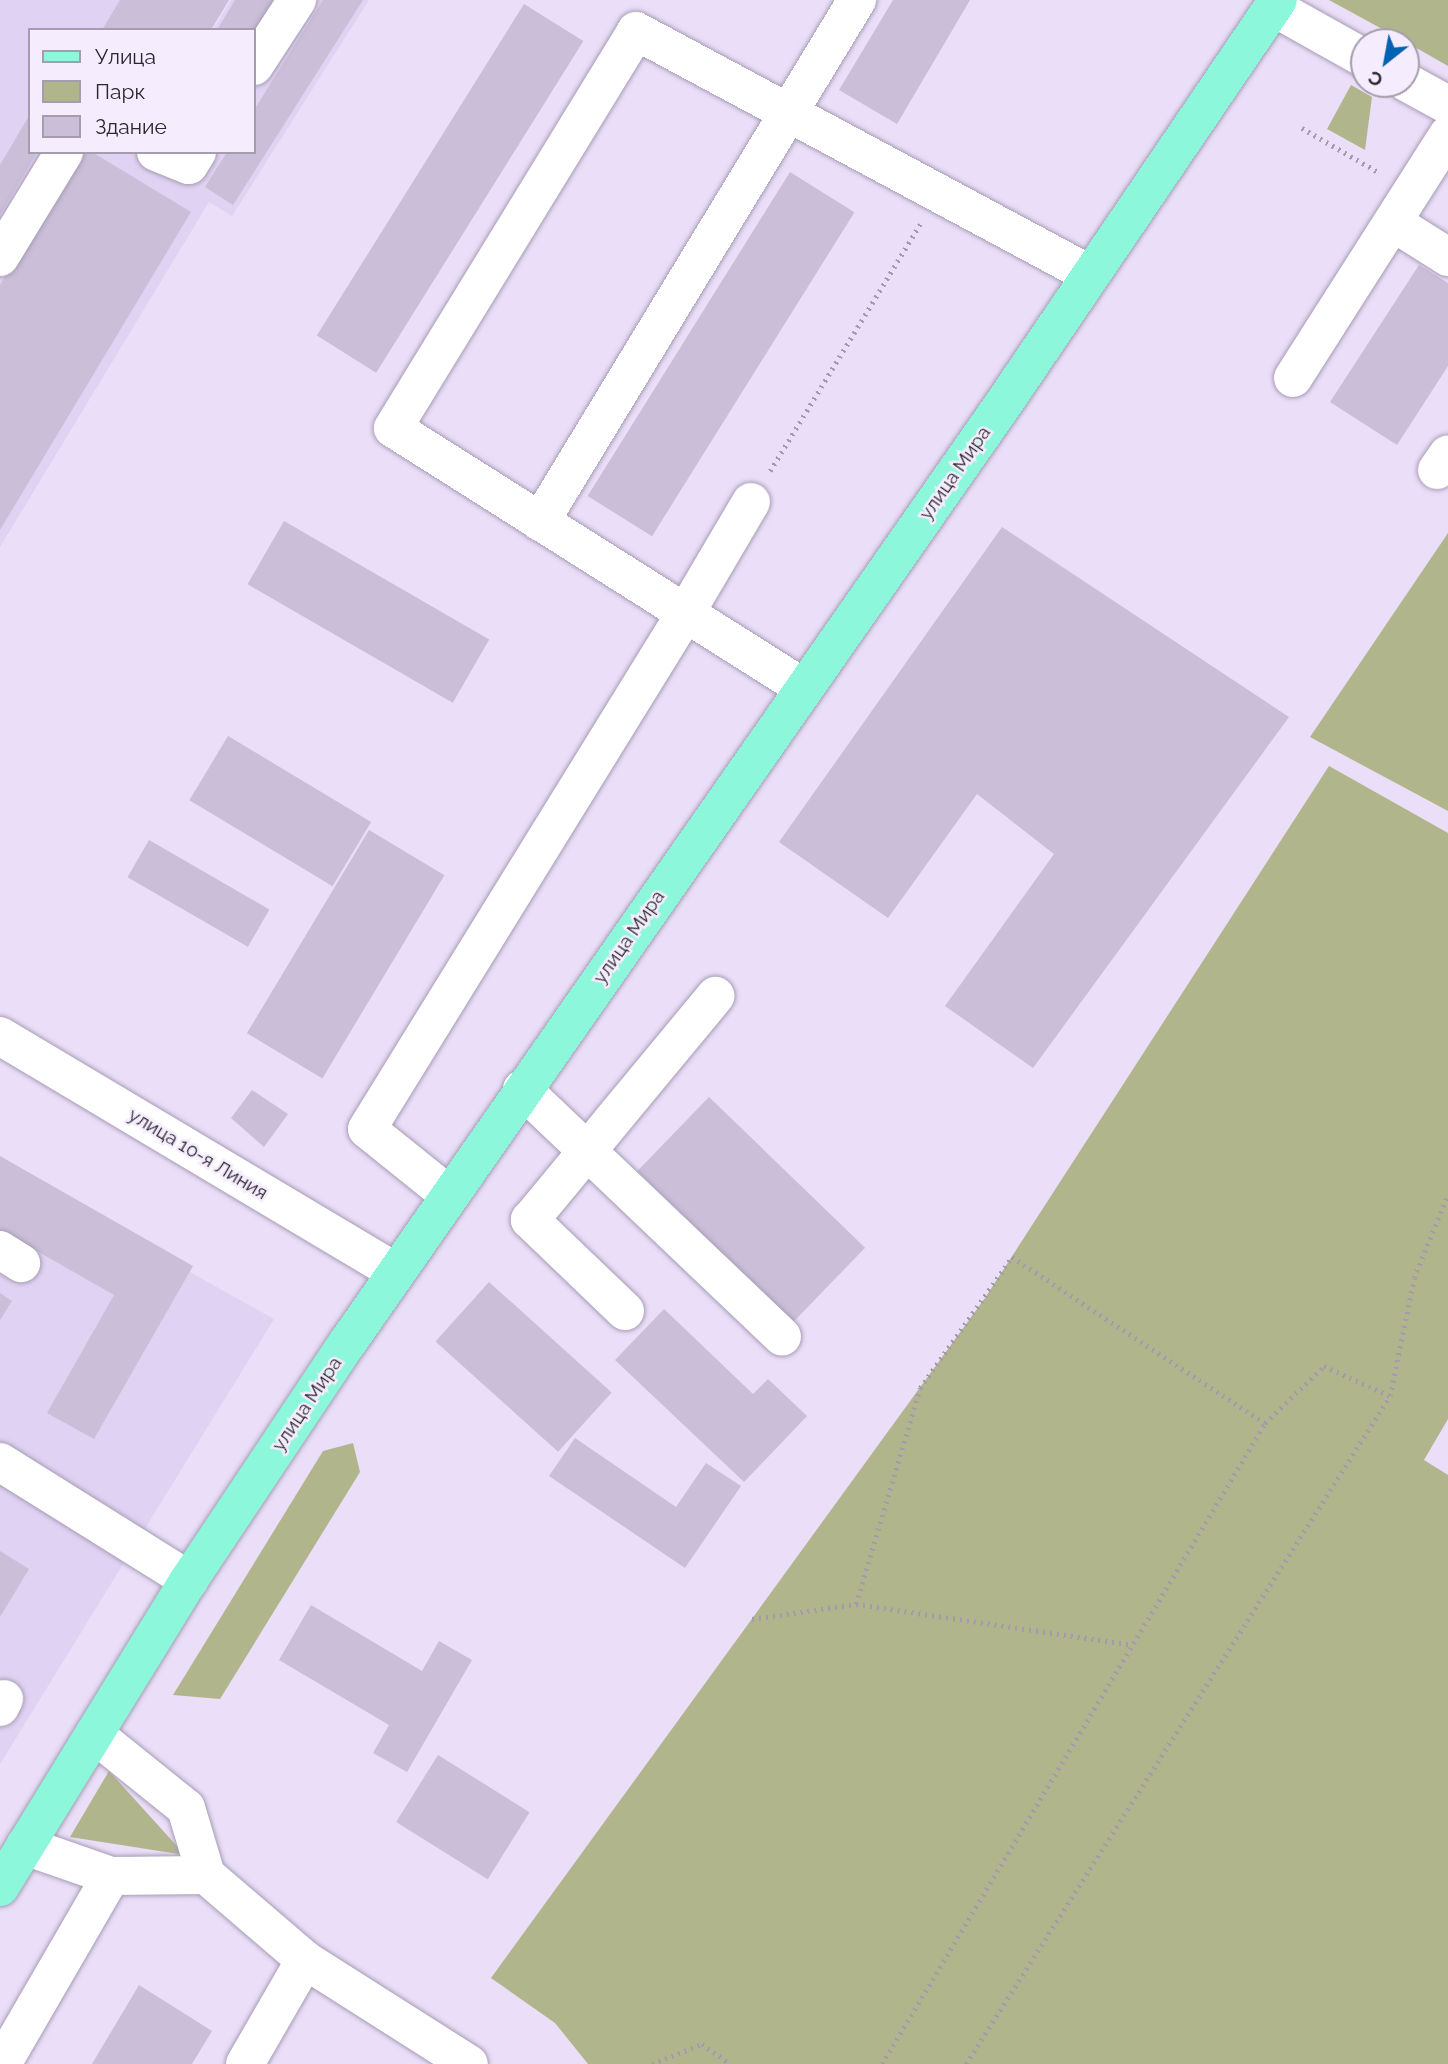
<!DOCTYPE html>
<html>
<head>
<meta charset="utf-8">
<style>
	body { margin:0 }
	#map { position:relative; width:1448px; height:2064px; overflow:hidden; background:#eadef8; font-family:Raleway,sans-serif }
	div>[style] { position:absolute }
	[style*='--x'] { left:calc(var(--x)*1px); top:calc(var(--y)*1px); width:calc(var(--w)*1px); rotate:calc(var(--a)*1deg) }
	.built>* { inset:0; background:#e0d2f2 }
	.green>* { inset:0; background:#b1b58c }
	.building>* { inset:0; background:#cabed8; transform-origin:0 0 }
	.path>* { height:4.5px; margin-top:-2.25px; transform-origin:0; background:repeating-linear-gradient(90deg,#a39aae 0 2px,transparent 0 7px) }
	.roads { filter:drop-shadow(0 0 2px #a79cb5) drop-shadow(0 0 2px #a79cb5) }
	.minor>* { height:38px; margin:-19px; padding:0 19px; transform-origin:19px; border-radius:19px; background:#fff }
	.major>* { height:38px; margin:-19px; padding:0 19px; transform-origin:19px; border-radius:19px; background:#8cf7da }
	span { translate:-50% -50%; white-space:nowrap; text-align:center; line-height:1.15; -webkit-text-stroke:5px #f5edfd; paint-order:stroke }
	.street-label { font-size:19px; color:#2b2630 }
	.legend { position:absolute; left:28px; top:28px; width:228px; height:126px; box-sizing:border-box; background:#f5edfd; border:2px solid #a49dab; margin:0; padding:9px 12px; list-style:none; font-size:21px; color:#2b2630 }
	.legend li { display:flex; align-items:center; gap:14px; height:35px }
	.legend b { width:35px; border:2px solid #a49dab }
	.north { position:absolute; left:1350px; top:28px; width:70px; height:70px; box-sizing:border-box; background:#f5edfd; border:2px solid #a49dab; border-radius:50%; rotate:211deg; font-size:19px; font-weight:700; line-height:28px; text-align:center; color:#2b2630 }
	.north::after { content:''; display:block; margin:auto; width:24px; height:32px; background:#0162af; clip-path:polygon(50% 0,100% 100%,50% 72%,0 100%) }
</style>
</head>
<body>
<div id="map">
	<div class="built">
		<div style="clip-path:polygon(0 0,123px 0,103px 30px,30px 30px,30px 152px,254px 152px,254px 30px,213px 30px,231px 0,369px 0,232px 216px,209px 202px,0 547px)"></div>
		<div style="clip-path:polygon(0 1166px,274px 1319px,0 1764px)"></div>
	</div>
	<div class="green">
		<div style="clip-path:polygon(1329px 0,1448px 0,1448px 66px,1406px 42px)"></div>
		<div style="clip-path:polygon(1351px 85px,1372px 97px,1365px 150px,1327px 129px)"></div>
		<div style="clip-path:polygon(1448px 533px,1448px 811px,1310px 737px)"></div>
		<div style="clip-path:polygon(1329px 766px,1448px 833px,1448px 1419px,1424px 1460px,1448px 1475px,1448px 2064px,588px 2064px,555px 2023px,491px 1978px,985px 1298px)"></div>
		<div style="clip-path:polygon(353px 1443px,360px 1472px,220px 1699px,173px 1695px,323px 1451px)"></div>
		<div style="clip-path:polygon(109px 1771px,185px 1855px,70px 1837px)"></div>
	</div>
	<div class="building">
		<div style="clip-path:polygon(120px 0,229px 0,211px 30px,102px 30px)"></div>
		<div style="clip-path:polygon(235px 0,273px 0,255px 30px,217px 30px)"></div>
		<div style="clip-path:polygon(323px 0,363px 0,233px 205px,205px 187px,227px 152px,254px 152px,254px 110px)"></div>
		<div style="clip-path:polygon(893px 0,970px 0,897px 124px,839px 90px)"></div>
		<div style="left:524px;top:4px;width:70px;height:391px;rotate:32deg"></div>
		<div style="clip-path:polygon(30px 114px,30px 152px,37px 152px,0 215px,0 165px)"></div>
		<div style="clip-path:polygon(80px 152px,92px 152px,191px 212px,0 530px,0 285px)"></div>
		<div style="left:790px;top:172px;width:76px;height:382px;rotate:32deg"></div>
		<div style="clip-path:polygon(1419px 265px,1448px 283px,1448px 366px,1397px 445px,1330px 402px)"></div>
		<div style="left:284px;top:521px;width:237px;height:73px;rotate:30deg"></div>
		<div style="clip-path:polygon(1002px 527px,1289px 717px,1033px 1068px,945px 1006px,1054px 854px,977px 794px,888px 918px,779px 842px)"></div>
		<div style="left:228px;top:736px;width:167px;height:75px;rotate:31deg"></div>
		<div style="left:369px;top:830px;width:88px;height:237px;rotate:31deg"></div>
		<div style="left:149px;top:840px;width:139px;height:43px;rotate:30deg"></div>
		<div style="clip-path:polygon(252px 1090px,288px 1114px,264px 1147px,231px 1118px)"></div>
		<div style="left:709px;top:1097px;width:217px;height:103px;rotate:44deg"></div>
		<div style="clip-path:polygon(0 1156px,193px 1266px,94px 1439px,47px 1413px,114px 1295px,0 1230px)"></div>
		<div style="left:489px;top:1282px;width:165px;height:80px;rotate:42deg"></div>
		<div style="clip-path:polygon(0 1293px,12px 1301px,0 1320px)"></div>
		<div style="clip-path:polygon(664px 1309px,753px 1394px,768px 1379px,807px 1416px,744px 1482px,615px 1360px)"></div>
		<div style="clip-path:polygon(575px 1438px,676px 1507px,706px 1463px,741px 1486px,685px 1568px,549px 1476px)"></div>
		<div style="clip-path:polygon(0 1551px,29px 1569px,0 1617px)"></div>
		<div style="clip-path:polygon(311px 1605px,422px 1671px,439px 1641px,472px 1660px,407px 1772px,373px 1753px,389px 1725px,279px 1660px)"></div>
		<div style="left:438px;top:1755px;width:108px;height:79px;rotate:32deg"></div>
		<div style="clip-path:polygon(139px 1985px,212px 2031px,192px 2064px,92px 2064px)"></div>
	</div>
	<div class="path">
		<div style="--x:1302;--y:128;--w:90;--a:30"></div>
		<div style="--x:770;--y:471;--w:289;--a:-58.7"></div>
		<div style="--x:856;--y:1604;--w:225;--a:-73.5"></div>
		<div style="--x:920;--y:1388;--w:160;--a:-54.9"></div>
		<div style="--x:1012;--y:1257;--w:303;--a:33.3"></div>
		<div style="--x:752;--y:1619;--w:105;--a:-8.2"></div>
		<div style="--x:856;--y:1604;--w:279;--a:8.4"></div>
		<div style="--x:652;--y:2064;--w:54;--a:-21.8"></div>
		<div style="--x:702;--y:2044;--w:35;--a:35"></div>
		<div style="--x:882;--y:2064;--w:747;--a:-59.14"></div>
		<div style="--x:1265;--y:1423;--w:82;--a:-44"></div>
		<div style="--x:1324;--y:1366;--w:72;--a:24.4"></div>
		<div style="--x:966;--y:2064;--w:791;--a:-57.6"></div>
		<div style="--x:1390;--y:1396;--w:120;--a:-78.5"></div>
		<div style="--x:1414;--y:1278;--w:91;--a:-68"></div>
	</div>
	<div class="roads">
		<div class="minor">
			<div style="--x:1273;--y:7;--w:104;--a:29.3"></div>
			<div style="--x:254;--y:66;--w:79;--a:-56.9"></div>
			<div style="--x:1406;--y:82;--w:48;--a:28.7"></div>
			<div style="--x:156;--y:152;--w:35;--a:22"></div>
			<div style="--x:189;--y:165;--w:15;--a:-58"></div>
			<div style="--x:1394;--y:223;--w:64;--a:32.2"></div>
			<div style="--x:0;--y:257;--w:123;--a:-58.6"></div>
			<div style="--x:1293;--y:378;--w:288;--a:-57.5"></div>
			<div style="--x:1437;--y:470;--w:19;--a:-55"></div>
			<div style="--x:540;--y:522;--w:611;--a:-58.73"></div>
			<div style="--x:804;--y:688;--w:486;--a:-147.7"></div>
			<div style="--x:393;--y:428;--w:465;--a:-58.5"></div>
			<div style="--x:636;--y:31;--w:516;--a:28.2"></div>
			<div style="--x:0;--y:1036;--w:461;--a:30.8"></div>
			<div style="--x:522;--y:1089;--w:359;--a:43.6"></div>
			<div style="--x:449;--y:1195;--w:105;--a:-141.2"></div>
			<div style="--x:367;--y:1129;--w:605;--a:-58.31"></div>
			<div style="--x:685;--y:614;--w:130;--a:-59.5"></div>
			<div style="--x:0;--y:1250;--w:25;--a:32"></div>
			<div style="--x:625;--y:1311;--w:132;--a:-136.2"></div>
			<div style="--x:530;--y:1220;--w:291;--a:-50.4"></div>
			<div style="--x:0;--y:1462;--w:223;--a:32"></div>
			<div style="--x:0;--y:1707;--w:9;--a:-63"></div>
			<div style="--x:25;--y:1846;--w:91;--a:19.2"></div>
			<div style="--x:111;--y:1876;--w:95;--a:-0.6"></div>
			<div style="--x:206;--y:1875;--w:70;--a:-106.6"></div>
			<div style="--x:186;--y:1808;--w:118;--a:-141.2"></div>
			<div style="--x:206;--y:1875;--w:130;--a:40.6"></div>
			<div style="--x:305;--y:1960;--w:194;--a:32.4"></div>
			<div style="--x:2;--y:2064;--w:217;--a:-59.9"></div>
			<div style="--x:245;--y:2064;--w:120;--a:-60"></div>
		</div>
		<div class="major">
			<div style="--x:0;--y:1887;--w:361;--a:-58.4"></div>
			<div style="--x:189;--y:1580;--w:286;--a:-56.3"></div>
			<div style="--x:348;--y:1342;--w:1145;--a:-55.06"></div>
			<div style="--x:1004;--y:403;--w:487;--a:-55.8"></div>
		</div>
	</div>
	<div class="street-label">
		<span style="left:955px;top:473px;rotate:-55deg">улица Мира</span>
		<span style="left:629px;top:937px;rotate:-55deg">улица Мира</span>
		<span style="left:198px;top:1154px;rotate:31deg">улица 10-я Линия</span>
		<span style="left:307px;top:1404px;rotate:-56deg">улица Мира</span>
	</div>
	<ul class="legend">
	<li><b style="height:9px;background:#8cf7da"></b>Улица</li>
	<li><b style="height:19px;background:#b1b58c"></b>Парк</li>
	<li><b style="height:19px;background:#cabed8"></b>Здание</li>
	</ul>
	<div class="north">С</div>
</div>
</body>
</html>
